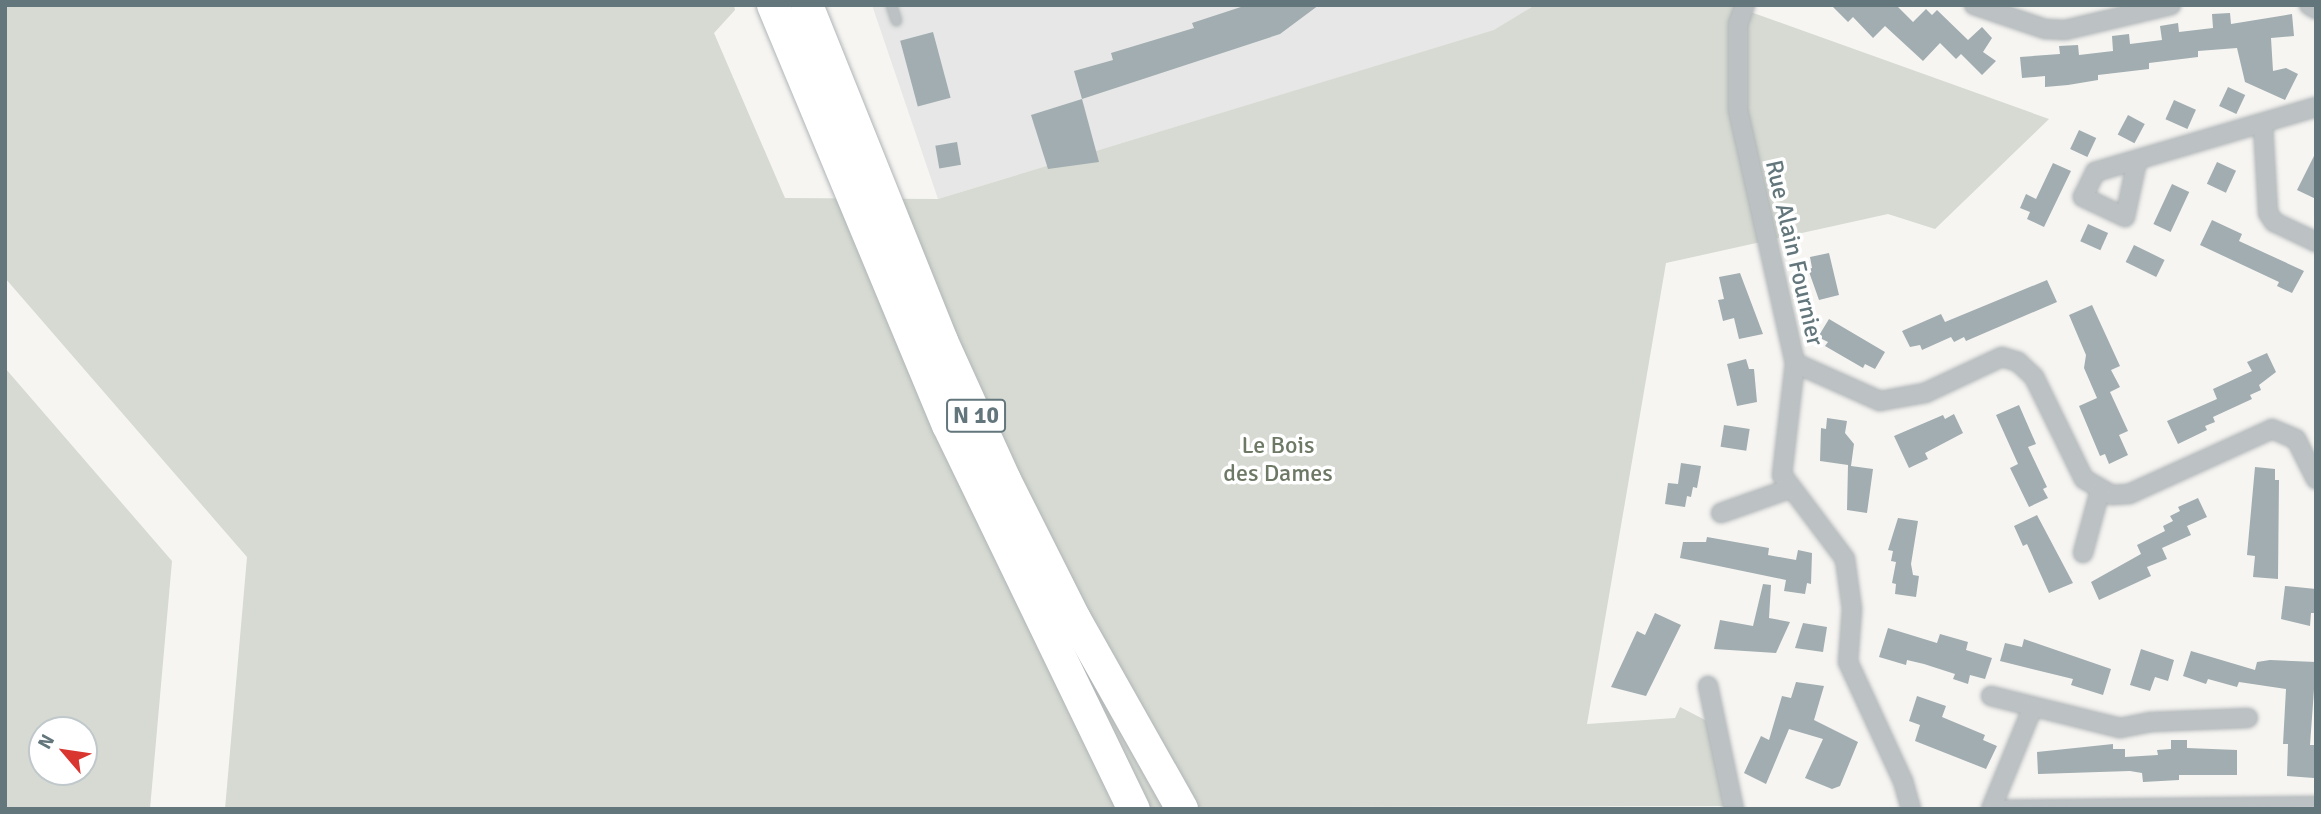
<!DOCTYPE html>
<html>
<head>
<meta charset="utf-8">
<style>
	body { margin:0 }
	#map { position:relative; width:2321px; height:814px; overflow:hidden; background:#f6f5f2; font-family:Signika,sans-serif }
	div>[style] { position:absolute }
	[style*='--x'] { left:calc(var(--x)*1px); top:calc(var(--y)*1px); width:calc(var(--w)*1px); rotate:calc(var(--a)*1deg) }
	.built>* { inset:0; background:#e6e7e6 }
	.green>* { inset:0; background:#d6dad2 }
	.building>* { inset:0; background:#a1adb0; transform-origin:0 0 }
	.roads { filter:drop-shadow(0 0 2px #b0b5b7) drop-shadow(0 0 2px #b0b5b7) }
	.lane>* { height:9px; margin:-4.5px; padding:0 4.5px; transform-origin:4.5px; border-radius:4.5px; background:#bcc2c4 }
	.street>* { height:18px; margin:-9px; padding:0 9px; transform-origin:9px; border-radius:9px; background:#bcc2c4 }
	.highway>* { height:32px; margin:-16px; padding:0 16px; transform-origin:16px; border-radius:16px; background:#fff }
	span { translate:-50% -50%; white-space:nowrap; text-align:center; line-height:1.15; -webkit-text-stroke:7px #fff; paint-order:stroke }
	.shield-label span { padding:2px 5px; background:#fff; border:2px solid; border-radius:5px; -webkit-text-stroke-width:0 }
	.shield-label { font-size:23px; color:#62767c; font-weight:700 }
	.street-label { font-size:24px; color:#62767c }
	.park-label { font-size:24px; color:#6d7965 }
	.frame { position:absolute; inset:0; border:7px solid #62767c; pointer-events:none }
	.north { position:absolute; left:28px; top:716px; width:70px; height:70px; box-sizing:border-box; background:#fff; border:2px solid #c0c8cb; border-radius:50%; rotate:299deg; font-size:19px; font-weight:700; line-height:28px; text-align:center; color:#62767c }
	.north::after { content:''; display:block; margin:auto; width:24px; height:32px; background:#d9362f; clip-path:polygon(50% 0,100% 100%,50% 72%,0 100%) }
</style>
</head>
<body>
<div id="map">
	<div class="built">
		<div style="clip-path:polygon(872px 5px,1535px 5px,1495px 30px,938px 199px)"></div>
	</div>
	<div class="green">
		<div style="clip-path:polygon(5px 5px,734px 5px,735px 10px,714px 33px,785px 198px,938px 199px,1494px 30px,1535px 5px,1731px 5px,2049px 119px,1935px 229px,1888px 214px,1666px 263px,1587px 724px,1675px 718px,1680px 707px,1709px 722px,1727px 806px,225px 809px,247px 557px,5px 278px)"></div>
		<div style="clip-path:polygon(evenodd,5px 368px,172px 561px,150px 809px,5px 809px,5px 368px,42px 730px,84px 730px,84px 772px,42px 772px,42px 730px)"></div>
	</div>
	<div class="building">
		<div style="clip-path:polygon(1247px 5px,1319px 5px,1280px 34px,1082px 99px,1074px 71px,1113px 60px,1111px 53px,1194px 28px,1192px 23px)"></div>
		<div style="clip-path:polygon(1831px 5px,1896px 5px,1913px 22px,1926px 9px,1932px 15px,1937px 10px,1968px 40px,1982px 27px,1992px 38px,1983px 52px,1996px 61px,1982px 75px,1961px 54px,1956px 59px,1940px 43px,1923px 61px,1885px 26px,1873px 38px,1853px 17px,1848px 22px)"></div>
		<div style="clip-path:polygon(2230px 13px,2231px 24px,2292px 14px,2294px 36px,2271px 38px,2273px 71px,2286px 68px,2298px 74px,2285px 100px,2245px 82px,2237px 48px,2198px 51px,2198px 57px,2149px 63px,2149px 69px,2098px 75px,2098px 80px,2068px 85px,2045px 87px,2045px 76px,2022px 78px,2020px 57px,2060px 54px,2059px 46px,2078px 45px,2079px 55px,2113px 51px,2112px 36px,2129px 34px,2130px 44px,2162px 40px,2160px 26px,2178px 23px,2179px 32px,2213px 28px,2212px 14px)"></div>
		<div style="left:933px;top:32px;width:68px;height:34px;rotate:75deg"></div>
		<div style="left:2228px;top:87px;width:19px;height:21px;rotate:25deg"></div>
		<div style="clip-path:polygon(1082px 99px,1099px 162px,1048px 169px,1031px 115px)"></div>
		<div style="left:2174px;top:100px;width:24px;height:21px;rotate:24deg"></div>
		<div style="left:2128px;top:115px;width:19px;height:22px;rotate:28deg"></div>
		<div style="left:2079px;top:130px;width:19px;height:21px;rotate:25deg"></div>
		<div style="left:957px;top:142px;width:23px;height:22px;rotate:80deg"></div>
		<div style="clip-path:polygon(2316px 152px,2316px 199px,2297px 190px)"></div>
		<div style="left:2217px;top:162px;width:21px;height:24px;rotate:25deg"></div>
		<div style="clip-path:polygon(2053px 163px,2071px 171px,2044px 227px,2027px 219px,2030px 212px,2020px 208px,2026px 194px,2036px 199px)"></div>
		<div style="left:2172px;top:184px;width:19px;height:44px;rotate:25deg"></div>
		<div style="clip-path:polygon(2212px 220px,2242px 234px,2239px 241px,2304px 271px,2292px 293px,2277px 286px,2279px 282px,2200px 245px)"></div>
		<div style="left:2088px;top:224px;width:22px;height:19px;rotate:24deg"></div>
		<div style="left:2134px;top:245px;width:34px;height:19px;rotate:26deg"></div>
		<div style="clip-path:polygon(1829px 253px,1839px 295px,1819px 300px,1808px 269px,1812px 268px,1810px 257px)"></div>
		<div style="clip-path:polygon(1740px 273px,1763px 334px,1739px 339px,1734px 318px,1723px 321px,1718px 300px,1724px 299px,1719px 277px)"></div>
		<div style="clip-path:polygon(2047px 280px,2057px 302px,1966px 341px,1964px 337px,1954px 342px,1951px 337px,1922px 350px,1920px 345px,1910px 347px,1902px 331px,1941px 314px,1945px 322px)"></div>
		<div style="clip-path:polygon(2092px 305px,2120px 366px,2111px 370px,2120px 387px,2110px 392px,2128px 431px,2119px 435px,2128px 455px,2109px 464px,2105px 454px,2100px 456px,2079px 406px,2097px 398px,2084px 368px,2086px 355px,2069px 315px)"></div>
		<div style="clip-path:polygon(1829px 319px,1885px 352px,1875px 369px,1865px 364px,1863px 368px,1825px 346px,1828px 342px,1818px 337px)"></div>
		<div style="clip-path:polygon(2267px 353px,2276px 372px,2259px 385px,2261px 390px,2250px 395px,2252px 399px,2213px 417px,2215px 422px,2205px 426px,2207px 430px,2178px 444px,2167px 421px,2217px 399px,2213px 389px,2252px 371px,2247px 362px)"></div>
		<div style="clip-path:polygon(1746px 359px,1749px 369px,1754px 369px,1757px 402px,1737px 406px,1727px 364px)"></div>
		<div style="clip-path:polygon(2019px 405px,2036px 444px,2028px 447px,2047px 487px,2043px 489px,2048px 498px,2029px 507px,2010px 468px,2018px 464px,1996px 415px)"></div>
		<div style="clip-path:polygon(1954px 414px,1963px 433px,1925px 453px,1928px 459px,1909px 468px,1894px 436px,1943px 415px,1945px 419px)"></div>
		<div style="clip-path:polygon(1827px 418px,1847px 421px,1845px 433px,1854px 444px,1851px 466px,1873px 469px,1867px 513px,1847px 510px,1848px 465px,1820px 461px,1821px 428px,1826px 429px)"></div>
		<div style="left:1724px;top:425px;width:26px;height:22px;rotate:9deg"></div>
		<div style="clip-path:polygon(1681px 463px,1701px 466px,1697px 488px,1693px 487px,1691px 497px,1687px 496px,1685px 507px,1665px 504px,1668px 483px,1678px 484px)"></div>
		<div style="clip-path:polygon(2255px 467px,2275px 469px,2275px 480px,2279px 480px,2278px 579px,2253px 577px,2255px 556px,2247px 555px)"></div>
		<div style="clip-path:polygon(2198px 498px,2207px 517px,2187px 526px,2191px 535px,2162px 548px,2167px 559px,2147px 567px,2151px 576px,2099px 600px,2091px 582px,2141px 554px,2137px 545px,2165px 531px,2163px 526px,2173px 521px,2170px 516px,2180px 511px,2178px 507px)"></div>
		<div style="clip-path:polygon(2037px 515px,2073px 583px,2049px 593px,2027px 544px,2023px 546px,2014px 526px)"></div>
		<div style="clip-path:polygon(1898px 518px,1918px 521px,1911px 564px,1913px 575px,1919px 576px,1916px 597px,1895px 594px,1896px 584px,1892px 583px,1896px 562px,1891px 561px,1893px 551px,1888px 550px)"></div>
		<div style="clip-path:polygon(1707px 537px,1769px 548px,1768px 555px,1796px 560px,1798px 550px,1812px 553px,1811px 584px,1807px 583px,1805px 594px,1784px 591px,1786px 580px,1680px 558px,1683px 542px,1706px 542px)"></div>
		<div style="clip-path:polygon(1763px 584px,1771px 585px,1769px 618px,1790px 622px,1776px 653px,1714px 649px,1720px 620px,1753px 626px)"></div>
		<div style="clip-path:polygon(2285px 586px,2316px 589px,2316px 613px,2311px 613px,2310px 626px,2281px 619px)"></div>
		<div style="clip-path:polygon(1655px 613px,1681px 625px,1646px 696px,1611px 687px,1637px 631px,1645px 635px)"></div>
		<div style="clip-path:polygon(1803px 623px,1827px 627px,1823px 652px,1795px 648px)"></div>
		<div style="clip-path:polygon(1888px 628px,1937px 643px,1940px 634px,1968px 642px,1966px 650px,1992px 658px,1985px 679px,1970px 675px,1968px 684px,1953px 679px,1955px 674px,1924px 664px,1907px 660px,1906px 665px,1879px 657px)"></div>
		<div style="clip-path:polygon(2024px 639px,2111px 669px,2103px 695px,2071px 685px,2073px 679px,2000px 661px,2005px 643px,2022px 647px)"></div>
		<div style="clip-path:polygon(2141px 649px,2174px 660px,2168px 681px,2155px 677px,2150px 691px,2130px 685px)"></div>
		<div style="clip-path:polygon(2191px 651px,2255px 670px,2257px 662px,2270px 660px,2316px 662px,2310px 745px,2316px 745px,2314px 778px,2287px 776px,2288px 744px,2283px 744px,2286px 689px,2239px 682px,2237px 687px,2208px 679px,2206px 684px,2183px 676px)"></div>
		<div style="clip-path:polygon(1796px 682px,1824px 686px,1814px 720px,1858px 742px,1840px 786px,1832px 789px,1805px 778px,1823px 739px,1789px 729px,1766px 784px,1744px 773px,1761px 736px,1769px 740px,1782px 696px,1791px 698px)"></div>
		<div style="clip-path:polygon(1917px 696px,1946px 706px,1942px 717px,1985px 735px,1983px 740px,1997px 746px,1986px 769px,1915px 741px,1920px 725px,1909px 721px)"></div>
		<div style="clip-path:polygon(2171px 740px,2187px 740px,2187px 748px,2237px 750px,2237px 775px,2179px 775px,2179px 780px,2143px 782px,2142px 773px,2130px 771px,2038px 774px,2037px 752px,2113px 744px,2113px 749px,2125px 749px,2125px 757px,2158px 755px,2157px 750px,2171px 749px)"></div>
	</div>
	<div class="roads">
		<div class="lane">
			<div style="--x:891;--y:5;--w:16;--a:72"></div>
			<div style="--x:1993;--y:805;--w:323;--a:-0.7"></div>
		</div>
		<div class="street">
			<div style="--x:1745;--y:5;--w:20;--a:110"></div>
			<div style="--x:1738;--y:24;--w:86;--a:90"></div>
			<div style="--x:1738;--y:110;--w:259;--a:77.3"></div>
			<div style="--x:1795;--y:363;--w:93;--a:24.1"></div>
			<div style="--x:1880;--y:401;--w:46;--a:-10.1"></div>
			<div style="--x:1925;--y:393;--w:85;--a:-25.1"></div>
			<div style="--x:2002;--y:357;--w:17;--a:17"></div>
			<div style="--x:2018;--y:362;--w:22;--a:43"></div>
			<div style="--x:2034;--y:377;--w:114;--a:63.9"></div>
			<div style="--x:2084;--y:479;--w:32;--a:30"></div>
			<div style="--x:2112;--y:495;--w:17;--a:-3"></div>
			<div style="--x:2129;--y:494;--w:157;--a:-24.4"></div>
			<div style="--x:2272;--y:429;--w:26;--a:23"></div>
			<div style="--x:2296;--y:439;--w:45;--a:63.4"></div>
			<div style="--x:1974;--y:5;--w:75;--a:18.7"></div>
			<div style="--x:2045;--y:29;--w:20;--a:3"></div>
			<div style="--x:2065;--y:30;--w:109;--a:-13.3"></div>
			<div style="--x:2309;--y:5;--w:8;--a:30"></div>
			<div style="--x:2263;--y:125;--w:88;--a:86.7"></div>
			<div style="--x:2268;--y:213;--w:11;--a:56"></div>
			<div style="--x:2274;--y:222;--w:47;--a:25.5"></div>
			<div style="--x:2137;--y:161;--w:57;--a:102.1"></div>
			<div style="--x:2125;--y:217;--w:47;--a:-154.5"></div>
			<div style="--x:2083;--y:197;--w:28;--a:-64"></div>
			<div style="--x:2095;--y:172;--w:230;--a:-16.4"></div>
			<div style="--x:1795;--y:363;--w:113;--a:96.6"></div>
			<div style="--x:1782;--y:475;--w:105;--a:53.1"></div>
			<div style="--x:1845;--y:559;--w:50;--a:82"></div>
			<div style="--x:1852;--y:609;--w:53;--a:94.3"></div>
			<div style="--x:1848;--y:662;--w:131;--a:65.2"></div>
			<div style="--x:1903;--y:781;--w:29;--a:74"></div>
			<div style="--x:1721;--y:513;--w:72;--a:-19.4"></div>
			<div style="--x:2083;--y:553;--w:64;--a:-74.7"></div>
			<div style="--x:1708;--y:686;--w:126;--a:78.1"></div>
			<div style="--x:1991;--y:696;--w:133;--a:13.9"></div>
			<div style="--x:2120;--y:728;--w:32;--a:-11"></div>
			<div style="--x:2151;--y:722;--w:97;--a:-2.4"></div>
			<div style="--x:1991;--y:809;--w:108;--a:-67.7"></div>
		</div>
		<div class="highway">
			<div style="--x:773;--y:5;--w:455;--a:67.4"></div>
			<div style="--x:948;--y:425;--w:427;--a:64.2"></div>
			<div style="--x:807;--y:5;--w:362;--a:68.1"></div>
			<div style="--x:942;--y:341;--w:153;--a:65.6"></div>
			<div style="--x:1005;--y:480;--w:156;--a:63.3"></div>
			<div style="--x:1075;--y:619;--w:218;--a:60.6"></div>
		</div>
	</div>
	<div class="shield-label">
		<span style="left:976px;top:416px">N 10</span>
	</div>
	<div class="street-label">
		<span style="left:1794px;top:253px;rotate:77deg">Rue Alain Fournier</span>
	</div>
	<div class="park-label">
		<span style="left:1278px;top:460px">Le Bois<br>des Dames</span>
	</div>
	<div class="frame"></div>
	<div class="north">N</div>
</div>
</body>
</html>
